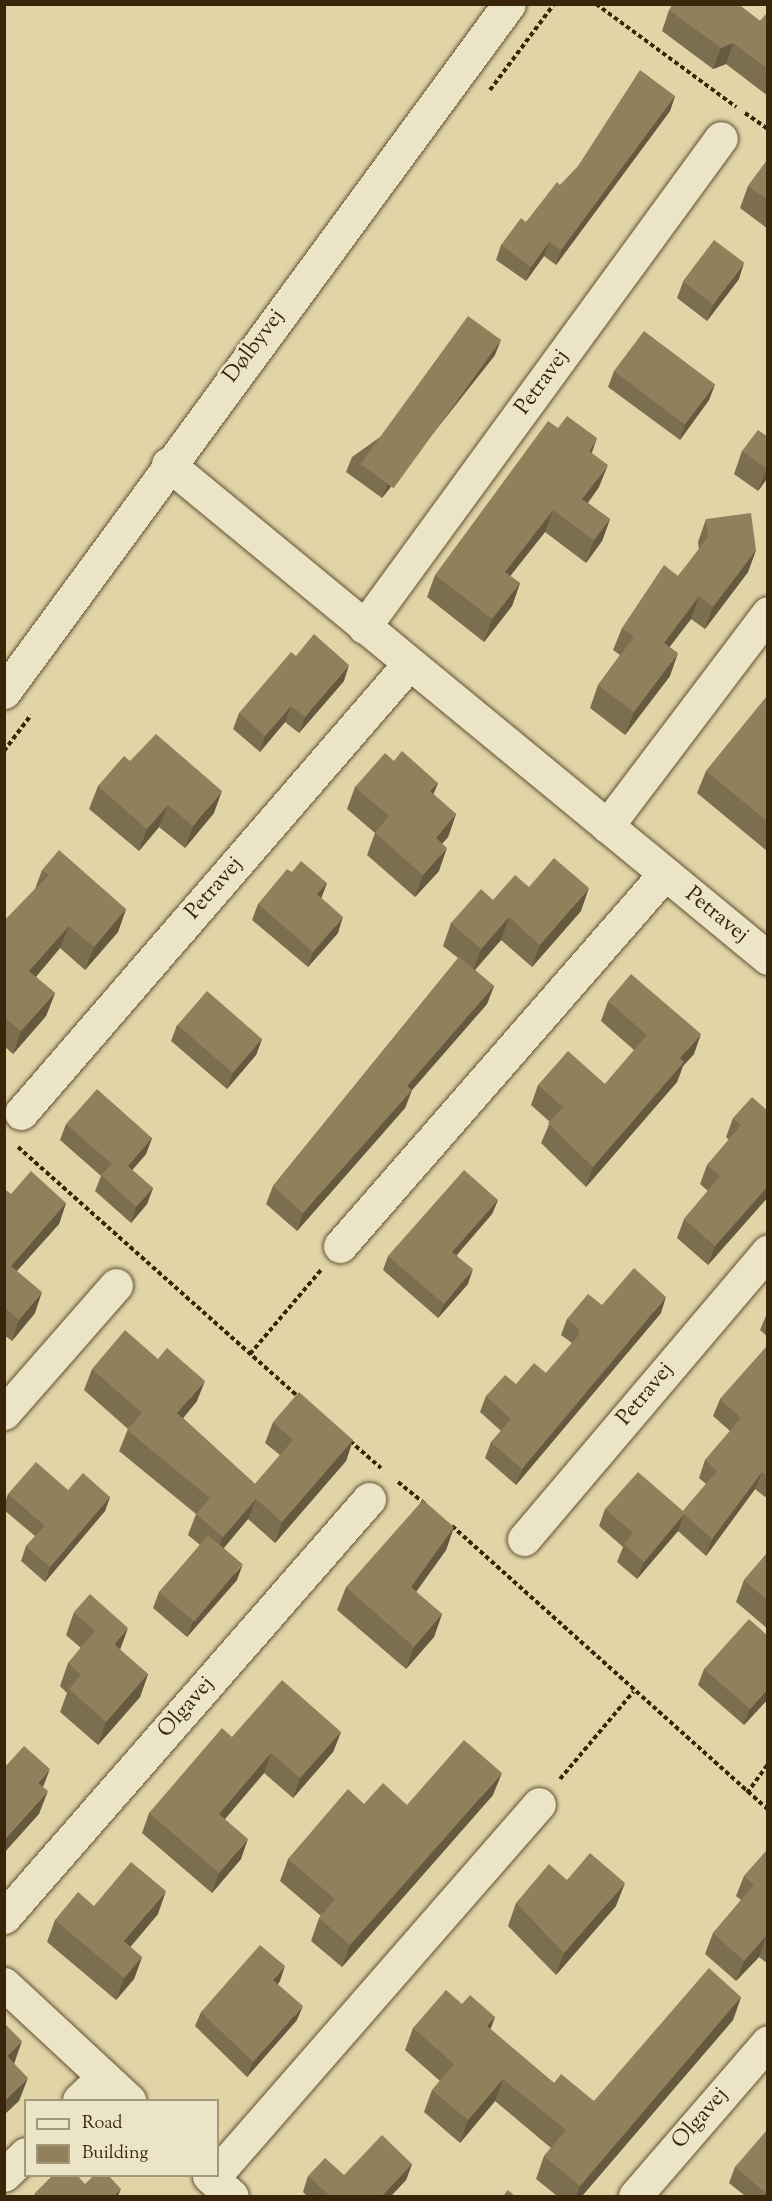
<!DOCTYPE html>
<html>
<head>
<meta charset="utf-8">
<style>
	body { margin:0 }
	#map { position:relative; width:772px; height:2201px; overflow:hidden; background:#e1d5a8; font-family:"Sorts Mill Goudy",serif }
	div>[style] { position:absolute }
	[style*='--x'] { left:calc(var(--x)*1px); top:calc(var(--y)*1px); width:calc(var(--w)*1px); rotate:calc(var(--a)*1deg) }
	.path>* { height:4px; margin-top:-2px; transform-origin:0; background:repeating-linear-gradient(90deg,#38250a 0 4.5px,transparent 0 7.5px) }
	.roads { filter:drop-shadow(0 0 2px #625132) drop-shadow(0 0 2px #625132) }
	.minor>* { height:33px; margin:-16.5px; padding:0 16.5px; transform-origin:16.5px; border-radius:16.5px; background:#ece4c6 }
	.tertiary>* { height:33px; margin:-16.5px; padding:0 16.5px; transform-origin:16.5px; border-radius:16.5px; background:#ece4c6 }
	.wall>* { inset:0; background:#7c6f4f }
	.shaded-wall>* { inset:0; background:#655a40 }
	.building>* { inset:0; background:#90815c; transform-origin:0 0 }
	span { translate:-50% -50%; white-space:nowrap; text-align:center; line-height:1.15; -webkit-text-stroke:6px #ece4c6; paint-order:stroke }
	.street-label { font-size:22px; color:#38250a }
	.frame { position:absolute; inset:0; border:6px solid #38250a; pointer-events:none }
	.legend { position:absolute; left:24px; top:2099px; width:195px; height:78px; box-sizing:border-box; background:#ece4c6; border:2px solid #a4987b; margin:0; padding:8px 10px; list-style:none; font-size:18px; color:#38250a }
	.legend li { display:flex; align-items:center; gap:12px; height:30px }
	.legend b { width:30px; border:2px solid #a4987b }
</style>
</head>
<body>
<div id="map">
	<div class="path">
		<div style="--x:596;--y:4;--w:174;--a:36.3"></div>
		<div style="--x:490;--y:90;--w:107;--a:-53.3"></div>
		<div style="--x:745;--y:113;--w:28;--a:35"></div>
		<div style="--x:4;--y:751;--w:45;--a:-53.1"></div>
		<div style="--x:18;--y:1147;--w:376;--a:41.7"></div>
		<div style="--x:250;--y:1354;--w:110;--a:-49.8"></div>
		<div style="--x:350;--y:1441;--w:41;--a:41.1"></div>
		<div style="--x:398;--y:1482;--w:35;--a:39"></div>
		<div style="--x:452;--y:1526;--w:425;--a:41.9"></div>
		<div style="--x:560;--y:1779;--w:114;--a:-50"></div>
		<div style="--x:747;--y:1793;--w:36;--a:-54"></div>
	</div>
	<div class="roads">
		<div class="minor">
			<div style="--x:168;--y:464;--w:777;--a:39.47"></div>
			<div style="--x:364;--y:627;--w:605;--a:-53.87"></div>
			<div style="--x:607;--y:826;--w:267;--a:-52.9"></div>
			<div style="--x:21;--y:1113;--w:593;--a:-49.17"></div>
			<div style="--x:340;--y:1246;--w:493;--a:-48.9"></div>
			<div style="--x:4;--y:1413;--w:170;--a:-48.8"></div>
			<div style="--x:524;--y:1539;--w:377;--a:-49.7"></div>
			<div style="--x:4;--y:1917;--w:555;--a:-48.87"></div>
			<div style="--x:4;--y:1984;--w:171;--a:42.9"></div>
			<div style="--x:79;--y:2100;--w:33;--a:-44"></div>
			<div style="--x:218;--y:2172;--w:488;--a:-48.9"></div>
			<div style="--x:4;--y:2175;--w:30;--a:-44"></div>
			<div style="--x:209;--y:2176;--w:30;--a:41"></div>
			<div style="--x:635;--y:2196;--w:203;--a:-49.2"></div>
		</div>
		<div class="tertiary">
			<div style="--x:4;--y:692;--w:853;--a:-53.72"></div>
		</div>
	</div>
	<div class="wall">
		<div style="clip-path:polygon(673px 4px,738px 4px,760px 21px,768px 12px,768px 96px,726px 64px,713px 69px,662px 31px,669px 10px)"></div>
		<div style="clip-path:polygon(675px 96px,670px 111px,556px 265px,544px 256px,526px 281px,496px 260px,501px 245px,526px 222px,560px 185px)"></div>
		<div style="clip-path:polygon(768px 159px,768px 229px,740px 208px,748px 186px)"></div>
		<div style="clip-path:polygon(739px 279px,707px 321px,677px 298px,683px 282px)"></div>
		<div style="clip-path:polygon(495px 355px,382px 498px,346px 472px,352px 457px)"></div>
		<div style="clip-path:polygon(614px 371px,715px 384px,709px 400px,680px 440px,608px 387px)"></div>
		<div style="clip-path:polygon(768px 437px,768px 482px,766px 480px,758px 491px,734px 474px,742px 451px)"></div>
		<div style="clip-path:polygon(592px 453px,599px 487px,588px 503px,610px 519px,602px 541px,586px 563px,545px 532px,510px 576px,520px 583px,512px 606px,484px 642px,427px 597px,435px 575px)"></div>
		<div style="clip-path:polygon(706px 519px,756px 550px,748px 572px,705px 629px,691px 619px,669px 647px,670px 676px,625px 735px,590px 708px,598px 685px,620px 655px,613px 650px,622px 628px,678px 576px,699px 550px,698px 542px)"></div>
		<div style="clip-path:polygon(344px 681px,299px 733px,285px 722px,260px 752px,233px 729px,239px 713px)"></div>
		<div style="clip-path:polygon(768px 695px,768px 850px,767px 851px,697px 793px,706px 771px)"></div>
		<div style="clip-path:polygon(130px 761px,214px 813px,185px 848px,159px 827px,139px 851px,89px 809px,98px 786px)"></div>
		<div style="clip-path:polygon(394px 761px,438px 783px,433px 794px,456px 814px,448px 837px,442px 844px,439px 871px,415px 897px,367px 855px,375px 833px,347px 809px,355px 787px)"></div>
		<div style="clip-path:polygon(42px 870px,126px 909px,118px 932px,85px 970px,60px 948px,36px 977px,55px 993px,46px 1016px,13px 1054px,4px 1046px,4px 921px,35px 889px)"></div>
		<div style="clip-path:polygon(292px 872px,327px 883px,321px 898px,338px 933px,308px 967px,252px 920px,258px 904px)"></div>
		<div style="clip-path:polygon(529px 887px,581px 911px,532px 967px,501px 940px,475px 970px,494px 986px,487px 1004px,412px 1090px,405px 1108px,297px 1231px,266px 1204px,273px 1186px,458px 958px,443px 946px,451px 923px,493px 900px)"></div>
		<div style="clip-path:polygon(608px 1001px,694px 1054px,683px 1066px,677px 1082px,586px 1187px,541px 1143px,550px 1122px,531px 1105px,538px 1085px,605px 1084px,634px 1050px,601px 1021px)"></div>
		<div style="clip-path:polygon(177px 1025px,262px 1039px,256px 1055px,227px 1089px,171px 1041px)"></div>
		<div style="clip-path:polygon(768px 1111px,768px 1197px,708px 1265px,677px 1238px,684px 1219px,708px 1191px,700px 1184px,707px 1165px,729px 1140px,726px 1137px,733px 1118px)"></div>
		<div style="clip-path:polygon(66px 1124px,152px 1138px,146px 1154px,132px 1170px,153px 1188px,147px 1204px,131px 1223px,95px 1191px,101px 1176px,60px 1140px)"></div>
		<div style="clip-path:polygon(4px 1189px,11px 1194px,66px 1203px,59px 1224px,17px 1271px,35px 1313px,12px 1341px,4px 1335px)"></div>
		<div style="clip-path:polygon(498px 1200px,492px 1214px,457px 1255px,468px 1284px,438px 1318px,383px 1270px,388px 1256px)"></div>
		<div style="clip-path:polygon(602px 1305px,661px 1313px,516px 1485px,485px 1458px,491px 1442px,501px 1431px,480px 1412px,486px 1396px,546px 1373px,572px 1343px,561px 1335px,567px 1319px)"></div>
		<div style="clip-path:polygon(768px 1311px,768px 1337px,760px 1330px)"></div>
		<div style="clip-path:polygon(768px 1345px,768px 1495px,765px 1497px,755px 1489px,706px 1556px,678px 1531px,637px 1579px,617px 1562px,623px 1547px,599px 1526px,605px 1509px,683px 1511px,706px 1484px,699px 1478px,705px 1460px,730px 1431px,713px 1416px,720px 1399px)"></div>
		<div style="clip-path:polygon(92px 1369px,197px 1401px,183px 1418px,255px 1484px,280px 1455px,265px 1443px,273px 1422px,353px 1440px,346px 1461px,275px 1543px,248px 1519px,224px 1548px,237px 1580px,187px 1637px,153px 1608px,159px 1592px,200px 1545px,188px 1535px,196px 1514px,119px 1451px,128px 1429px,84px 1390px)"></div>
		<div style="clip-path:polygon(68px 1490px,110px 1497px,105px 1511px,45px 1582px,21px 1561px,26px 1546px,35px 1536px,4px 1510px,4px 1505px,8px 1494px)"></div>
		<div style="clip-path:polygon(454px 1527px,446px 1550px,416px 1592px,442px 1614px,434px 1637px,406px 1669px,337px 1610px,346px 1587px)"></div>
		<div style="clip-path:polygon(768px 1552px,768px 1629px,736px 1602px,744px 1580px)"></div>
		<div style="clip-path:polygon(74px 1612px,120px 1650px,148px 1674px,140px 1697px,98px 1745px,60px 1712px,67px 1693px,60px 1686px,68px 1663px,81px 1648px,66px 1635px)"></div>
		<div style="clip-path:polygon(768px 1636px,768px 1699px,744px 1725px,698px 1685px,704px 1669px)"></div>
		<div style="clip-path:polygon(341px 1732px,333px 1752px,293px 1798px,264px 1773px,225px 1819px,241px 1859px,212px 1893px,142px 1833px,149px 1813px,232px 1737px)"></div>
		<div style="clip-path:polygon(493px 1795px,342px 1967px,311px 1941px,319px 1918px,321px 1916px,280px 1881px,288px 1859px,364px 1804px,407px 1805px)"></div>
		<div style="clip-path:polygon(768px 1849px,768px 1964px,759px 1957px,736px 1981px,705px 1954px,713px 1933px,741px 1900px,736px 1896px,744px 1876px)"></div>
		<div style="clip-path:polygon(567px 1880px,616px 1906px,556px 1975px,508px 1926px,516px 1903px)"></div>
		<div style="clip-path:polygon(94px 1906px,158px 1914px,130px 1947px,142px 1957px,134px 1979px,116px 2000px,47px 1942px,55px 1920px)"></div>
		<div style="clip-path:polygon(280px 1981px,278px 1984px,297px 2020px,247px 2077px,195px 2026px,201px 2012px)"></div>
		<div style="clip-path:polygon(741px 1997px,733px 2020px,582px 2196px,557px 2196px,536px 2179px,544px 2156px,551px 2148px,495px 2101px,460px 2143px,424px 2112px,432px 2090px,440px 2081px,405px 2050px,413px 2028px,462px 2004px,495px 2017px,490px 2029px,554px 2083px,594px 2101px)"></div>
		<div style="clip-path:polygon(768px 2133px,768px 2196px,745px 2196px,729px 2183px,735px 2167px)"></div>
		<div style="clip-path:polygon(412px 2164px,406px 2180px,391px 2196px,307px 2196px,303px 2192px,308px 2176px,344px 2175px)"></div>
	</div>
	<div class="shaded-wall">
		<div style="clip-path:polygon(733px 43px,726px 64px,713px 69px,721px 48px)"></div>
		<div style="clip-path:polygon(675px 96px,670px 111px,556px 265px,561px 250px)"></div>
		<div style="clip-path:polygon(549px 242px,544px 256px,526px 281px,531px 267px)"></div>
		<div style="clip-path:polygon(744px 263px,739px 279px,707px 321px,713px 305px)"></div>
		<div style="clip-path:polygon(501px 340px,495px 355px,382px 498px,388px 484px)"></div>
		<div style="clip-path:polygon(715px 384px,709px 400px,680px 440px,685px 424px)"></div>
		<div style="clip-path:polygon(597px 438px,589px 461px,589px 451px)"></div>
		<div style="clip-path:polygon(608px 465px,599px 487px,574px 521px,582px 499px)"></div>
		<div style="clip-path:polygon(768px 466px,768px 475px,766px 480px,758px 491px)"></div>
		<div style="clip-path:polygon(553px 510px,545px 532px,496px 594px,505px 572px)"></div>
		<div style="clip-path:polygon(610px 519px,602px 541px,586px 563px,594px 540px)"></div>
		<div style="clip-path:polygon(756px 550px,748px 572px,705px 629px,713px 607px)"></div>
		<div style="clip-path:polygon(520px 583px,512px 606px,484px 642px,492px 619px)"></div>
		<div style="clip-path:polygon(699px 596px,691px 619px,656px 665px,664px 643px)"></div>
		<div style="clip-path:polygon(678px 653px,670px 676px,625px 735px,634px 712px)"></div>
		<div style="clip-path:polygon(349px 665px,344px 681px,299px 733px,305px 717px)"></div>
		<div style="clip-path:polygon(291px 706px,285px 722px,260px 752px,265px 736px)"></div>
		<div style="clip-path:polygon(438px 783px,429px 805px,430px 791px)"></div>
		<div style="clip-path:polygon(222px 791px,214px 813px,185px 848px,193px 826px)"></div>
		<div style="clip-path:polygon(168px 805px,159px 827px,139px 851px,147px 829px)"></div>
		<div style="clip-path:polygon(456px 814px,448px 837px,427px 860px,436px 838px)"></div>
		<div style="clip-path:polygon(447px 848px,439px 871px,415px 897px,423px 875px)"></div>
		<div style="clip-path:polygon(327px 883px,321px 899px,317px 894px)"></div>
		<div style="clip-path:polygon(589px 888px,581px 911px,532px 967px,540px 945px)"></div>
		<div style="clip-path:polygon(126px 909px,118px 932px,85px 970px,94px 947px)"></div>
		<div style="clip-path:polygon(343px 917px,338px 933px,308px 967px,313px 952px)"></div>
		<div style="clip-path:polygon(509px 917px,501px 940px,473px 972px,481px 949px)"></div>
		<div style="clip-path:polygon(69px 926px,60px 948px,21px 994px,29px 971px)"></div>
		<div style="clip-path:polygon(494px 986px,487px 1004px,412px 1090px,405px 1108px,297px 1231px,303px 1213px,407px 1086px)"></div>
		<div style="clip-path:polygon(55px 993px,46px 1016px,13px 1054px,21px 1031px)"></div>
		<div style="clip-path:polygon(701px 1034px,694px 1054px,683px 1066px,677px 1082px,586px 1187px,593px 1167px,680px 1058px)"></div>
		<div style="clip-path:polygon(262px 1039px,256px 1055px,227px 1089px,233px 1073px)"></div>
		<div style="clip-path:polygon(152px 1138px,146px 1154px,122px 1182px,128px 1166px)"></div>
		<div style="clip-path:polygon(768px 1186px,768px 1197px,708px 1265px,715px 1246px)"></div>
		<div style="clip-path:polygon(153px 1188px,147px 1204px,131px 1223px,136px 1207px)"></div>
		<div style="clip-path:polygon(498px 1200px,492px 1214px,447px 1266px,452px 1252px)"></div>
		<div style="clip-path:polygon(66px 1203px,59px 1224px,4px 1285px,11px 1266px)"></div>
		<div style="clip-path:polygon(473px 1269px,468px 1284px,438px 1318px,444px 1304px)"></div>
		<div style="clip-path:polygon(42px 1292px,35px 1313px,12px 1341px,19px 1320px)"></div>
		<div style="clip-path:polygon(666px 1297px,661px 1313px,516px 1485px,522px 1469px)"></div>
		<div style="clip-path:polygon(205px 1381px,197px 1401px,170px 1434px,177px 1413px)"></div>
		<div style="clip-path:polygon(353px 1440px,346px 1461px,275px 1543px,282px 1522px)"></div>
		<div style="clip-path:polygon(762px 1472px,755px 1489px,706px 1556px,712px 1539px)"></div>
		<div style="clip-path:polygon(110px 1497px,105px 1511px,45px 1582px,50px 1567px)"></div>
		<div style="clip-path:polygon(256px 1499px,248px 1519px,215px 1558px,223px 1537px)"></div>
		<div style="clip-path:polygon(684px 1514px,678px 1531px,637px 1579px,644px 1562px)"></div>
		<div style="clip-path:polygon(454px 1527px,446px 1550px,403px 1610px,411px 1587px)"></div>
		<div style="clip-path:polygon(243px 1564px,237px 1580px,187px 1637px,193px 1621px)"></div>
		<div style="clip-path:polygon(442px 1614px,434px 1637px,406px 1669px,414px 1647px)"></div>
		<div style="clip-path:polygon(128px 1628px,120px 1650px,114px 1644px)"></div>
		<div style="clip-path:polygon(148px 1674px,140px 1697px,98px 1745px,106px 1722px)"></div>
		<div style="clip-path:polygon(768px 1689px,768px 1699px,744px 1725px,750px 1709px)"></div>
		<div style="clip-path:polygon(341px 1732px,333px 1752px,293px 1798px,300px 1778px)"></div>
		<div style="clip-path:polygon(271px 1753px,264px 1773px,212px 1834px,219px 1814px)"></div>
		<div style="clip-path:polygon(50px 1769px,41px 1792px,38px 1783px)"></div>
		<div style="clip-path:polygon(502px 1773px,493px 1795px,342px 1967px,350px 1945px)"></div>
		<div style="clip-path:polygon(48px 1791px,39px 1814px,4px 1853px,4px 1840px)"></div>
		<div style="clip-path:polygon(248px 1839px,241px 1859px,212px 1893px,219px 1873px)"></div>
		<div style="clip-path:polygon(625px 1883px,616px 1906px,556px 1975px,564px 1953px)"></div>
		<div style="clip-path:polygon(166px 1891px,158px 1914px,116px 1964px,124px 1941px)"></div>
		<div style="clip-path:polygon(766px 1936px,759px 1957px,736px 1981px,744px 1961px)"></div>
		<div style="clip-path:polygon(142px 1957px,134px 1979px,116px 2000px,124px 1978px)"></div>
		<div style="clip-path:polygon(285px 1966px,280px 1981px,268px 1995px,273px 1980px)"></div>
		<div style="clip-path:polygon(741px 1997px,733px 2020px,582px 2196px,576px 2196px,580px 2186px)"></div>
		<div style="clip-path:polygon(303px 2006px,297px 2020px,247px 2077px,253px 2062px)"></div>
		<div style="clip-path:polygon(495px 2017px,487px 2039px,487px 2026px)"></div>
		<div style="clip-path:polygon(22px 2041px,14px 2064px,7px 2056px)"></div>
		<div style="clip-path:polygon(28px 2078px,19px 2101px,4px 2115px,4px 2101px)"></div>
		<div style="clip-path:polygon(503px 2079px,495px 2101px,460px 2143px,468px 2120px)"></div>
		<div style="clip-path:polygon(412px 2164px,406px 2180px,391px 2196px,382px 2196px)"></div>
		<div style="clip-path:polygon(121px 2189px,118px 2196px,113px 2196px)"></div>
	</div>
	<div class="building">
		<div style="clip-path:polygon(674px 4px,738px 4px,760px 21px,768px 12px,768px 69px,733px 43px,721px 48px,669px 10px)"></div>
		<div style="clip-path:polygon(640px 70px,675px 96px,561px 250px,549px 242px,531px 267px,501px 245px,521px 218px,526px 222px,557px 182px,560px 185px,578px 166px)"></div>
		<div style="clip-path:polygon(768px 159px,768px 200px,748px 186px)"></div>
		<div style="left:714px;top:240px;width:38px;height:52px;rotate:37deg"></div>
		<div style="left:468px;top:316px;width:41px;height:183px;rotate:36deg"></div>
		<div style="left:644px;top:331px;width:89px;height:50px;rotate:37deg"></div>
		<div style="clip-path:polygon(567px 416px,597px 438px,589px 451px,608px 465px,582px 499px,610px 519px,594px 540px,553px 510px,505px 572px,520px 583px,492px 619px,435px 575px,548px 421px,558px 428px)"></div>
		<div style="clip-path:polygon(758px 430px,768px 437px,768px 466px,766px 468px,742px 451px)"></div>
		<div style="clip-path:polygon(751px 513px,756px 550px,713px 607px,699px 596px,664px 643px,678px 653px,634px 712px,598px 685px,634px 637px,622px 628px,664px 565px,678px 576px,708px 537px,706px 519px)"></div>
		<div style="clip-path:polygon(314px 634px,349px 665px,305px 717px,291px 706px,265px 736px,239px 713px,291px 652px,296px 656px)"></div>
		<div style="clip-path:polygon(768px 695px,768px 822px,706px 771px)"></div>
		<div style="clip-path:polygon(156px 734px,222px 791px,193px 826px,168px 805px,147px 829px,98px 786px,124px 756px,130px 761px)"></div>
		<div style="clip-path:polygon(402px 751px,438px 783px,430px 791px,456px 814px,436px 838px,447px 848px,423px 875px,375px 833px,389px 816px,355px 787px,385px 753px,394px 761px)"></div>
		<div style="clip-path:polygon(59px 850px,126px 909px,94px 947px,69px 926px,29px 971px,55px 993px,21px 1031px,4px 1017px,4px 921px,49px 875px,42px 870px)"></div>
		<div style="clip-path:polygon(554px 858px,589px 888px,540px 945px,509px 917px,481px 949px,451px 923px,481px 889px,493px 900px,515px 875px,529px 887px)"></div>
		<div style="clip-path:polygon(301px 861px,327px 883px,317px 894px,343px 917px,313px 952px,258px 904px,287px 869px,292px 872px)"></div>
		<div style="clip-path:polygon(459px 957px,494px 986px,407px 1086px,412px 1090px,303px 1213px,273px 1186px)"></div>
		<div style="clip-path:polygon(631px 974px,701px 1034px,680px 1058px,684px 1062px,593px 1167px,548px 1123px,563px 1107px,538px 1085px,568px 1051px,605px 1084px,647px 1035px,608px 1001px)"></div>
		<div style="left:207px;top:991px;width:73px;height:45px;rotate:41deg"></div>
		<div style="clip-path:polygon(97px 1089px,152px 1138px,128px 1166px,153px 1188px,136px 1207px,101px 1175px,112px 1164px,66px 1124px)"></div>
		<div style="clip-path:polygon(752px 1097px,768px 1111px,768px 1186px,715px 1246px,684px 1219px,720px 1176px,707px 1165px,741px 1125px,733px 1118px)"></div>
		<div style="clip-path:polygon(464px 1170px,498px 1200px,452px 1252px,473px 1269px,444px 1304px,388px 1256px)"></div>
		<div style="clip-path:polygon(31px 1171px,66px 1203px,11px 1266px,42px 1292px,19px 1320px,4px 1307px,4px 1189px,11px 1194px)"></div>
		<div style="clip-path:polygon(634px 1268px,666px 1297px,522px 1469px,491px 1442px,511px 1419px,486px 1396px,505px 1375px,516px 1384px,534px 1363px,546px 1373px,578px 1336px,580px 1330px,567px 1319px,588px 1294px,602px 1305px)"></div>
		<div style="clip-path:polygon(125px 1330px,158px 1359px,167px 1348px,205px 1381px,177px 1413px,255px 1484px,293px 1440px,273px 1422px,299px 1392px,353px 1440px,282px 1522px,256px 1499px,223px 1537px,196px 1514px,210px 1498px,127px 1430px,142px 1413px,92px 1369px)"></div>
		<div style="clip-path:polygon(768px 1345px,768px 1477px,762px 1472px,712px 1539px,684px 1514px,644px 1562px,624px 1544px,633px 1533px,605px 1509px,638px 1472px,683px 1511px,717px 1471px,705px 1460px,741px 1418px,720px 1399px)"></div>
		<div style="clip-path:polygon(36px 1462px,68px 1490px,83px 1473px,110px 1497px,50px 1567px,26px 1546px,45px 1526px,8px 1494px)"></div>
		<div style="clip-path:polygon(423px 1500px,454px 1527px,411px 1587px,442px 1614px,414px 1647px,346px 1587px)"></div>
		<div style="left:208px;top:1535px;width:45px;height:75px;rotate:40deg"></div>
		<div style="clip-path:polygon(768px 1552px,768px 1601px,744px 1580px)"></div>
		<div style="clip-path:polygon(90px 1594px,128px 1628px,114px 1644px,148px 1674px,106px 1722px,69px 1689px,81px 1675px,68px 1663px,95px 1631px,74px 1612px)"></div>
		<div style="clip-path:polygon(749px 1619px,768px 1636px,768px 1689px,750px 1709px,704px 1669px)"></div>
		<div style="clip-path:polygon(282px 1680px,341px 1732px,300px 1778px,271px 1753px,219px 1814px,248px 1839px,219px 1873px,149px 1813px,222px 1728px,232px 1737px)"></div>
		<div style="clip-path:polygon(464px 1740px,502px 1773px,350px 1945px,319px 1918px,335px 1899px,288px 1859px,348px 1789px,364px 1804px,383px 1783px,407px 1805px)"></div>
		<div style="clip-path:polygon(24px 1746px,50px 1769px,38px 1783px,48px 1791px,4px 1840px,4px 1768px)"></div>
		<div style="clip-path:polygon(768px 1849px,768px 1937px,766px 1936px,744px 1961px,713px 1933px,754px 1885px,744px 1876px)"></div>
		<div style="clip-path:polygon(590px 1853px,625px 1883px,564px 1953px,516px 1903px,549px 1864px,567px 1880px)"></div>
		<div style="clip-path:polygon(131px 1862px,166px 1891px,124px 1941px,142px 1957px,124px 1978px,55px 1920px,78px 1892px,94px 1906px)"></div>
		<div style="clip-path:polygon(260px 1945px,285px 1966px,273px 1980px,303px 2006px,253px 2062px,201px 2012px)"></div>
		<div style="clip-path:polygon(709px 1968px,741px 1997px,580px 2186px,544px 2156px,566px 2130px,503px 2079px,468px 2120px,432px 2090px,454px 2064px,413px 2028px,446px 1990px,462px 2004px,470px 1995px,495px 2017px,487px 2026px,554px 2083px,561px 2074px,594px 2101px)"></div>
		<div style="clip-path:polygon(4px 2023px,22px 2041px,7px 2056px,28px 2078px,4px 2101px)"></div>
		<div style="clip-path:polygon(766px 2131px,768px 2133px,768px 2195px,735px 2167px)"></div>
		<div style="clip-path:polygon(382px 2135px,412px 2164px,382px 2196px,330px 2196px,308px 2176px,325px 2158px,344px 2175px)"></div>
		<div style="clip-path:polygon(53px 2175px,77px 2175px,85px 2184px,94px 2175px,108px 2175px,121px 2189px,113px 2196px,36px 2196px,34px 2194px)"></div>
		<div style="clip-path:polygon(508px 2190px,515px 2196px,503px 2196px)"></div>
	</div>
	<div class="street-label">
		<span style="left:255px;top:347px;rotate:-53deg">Dølbyvej</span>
		<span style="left:543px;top:383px;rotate:-54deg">Petravej</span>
		<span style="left:215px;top:889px;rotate:-49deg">Petravej</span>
		<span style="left:716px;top:916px;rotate:39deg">Petravej</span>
		<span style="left:646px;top:1395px;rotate:-50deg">Petravej</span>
		<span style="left:187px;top:1708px;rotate:-49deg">Olgavej</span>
		<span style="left:701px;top:2119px;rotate:-49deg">Olgavej</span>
	</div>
	<div class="frame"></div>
	<ul class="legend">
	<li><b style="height:8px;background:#ece4c6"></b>Road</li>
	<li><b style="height:16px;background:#90815c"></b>Building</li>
	</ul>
</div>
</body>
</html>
